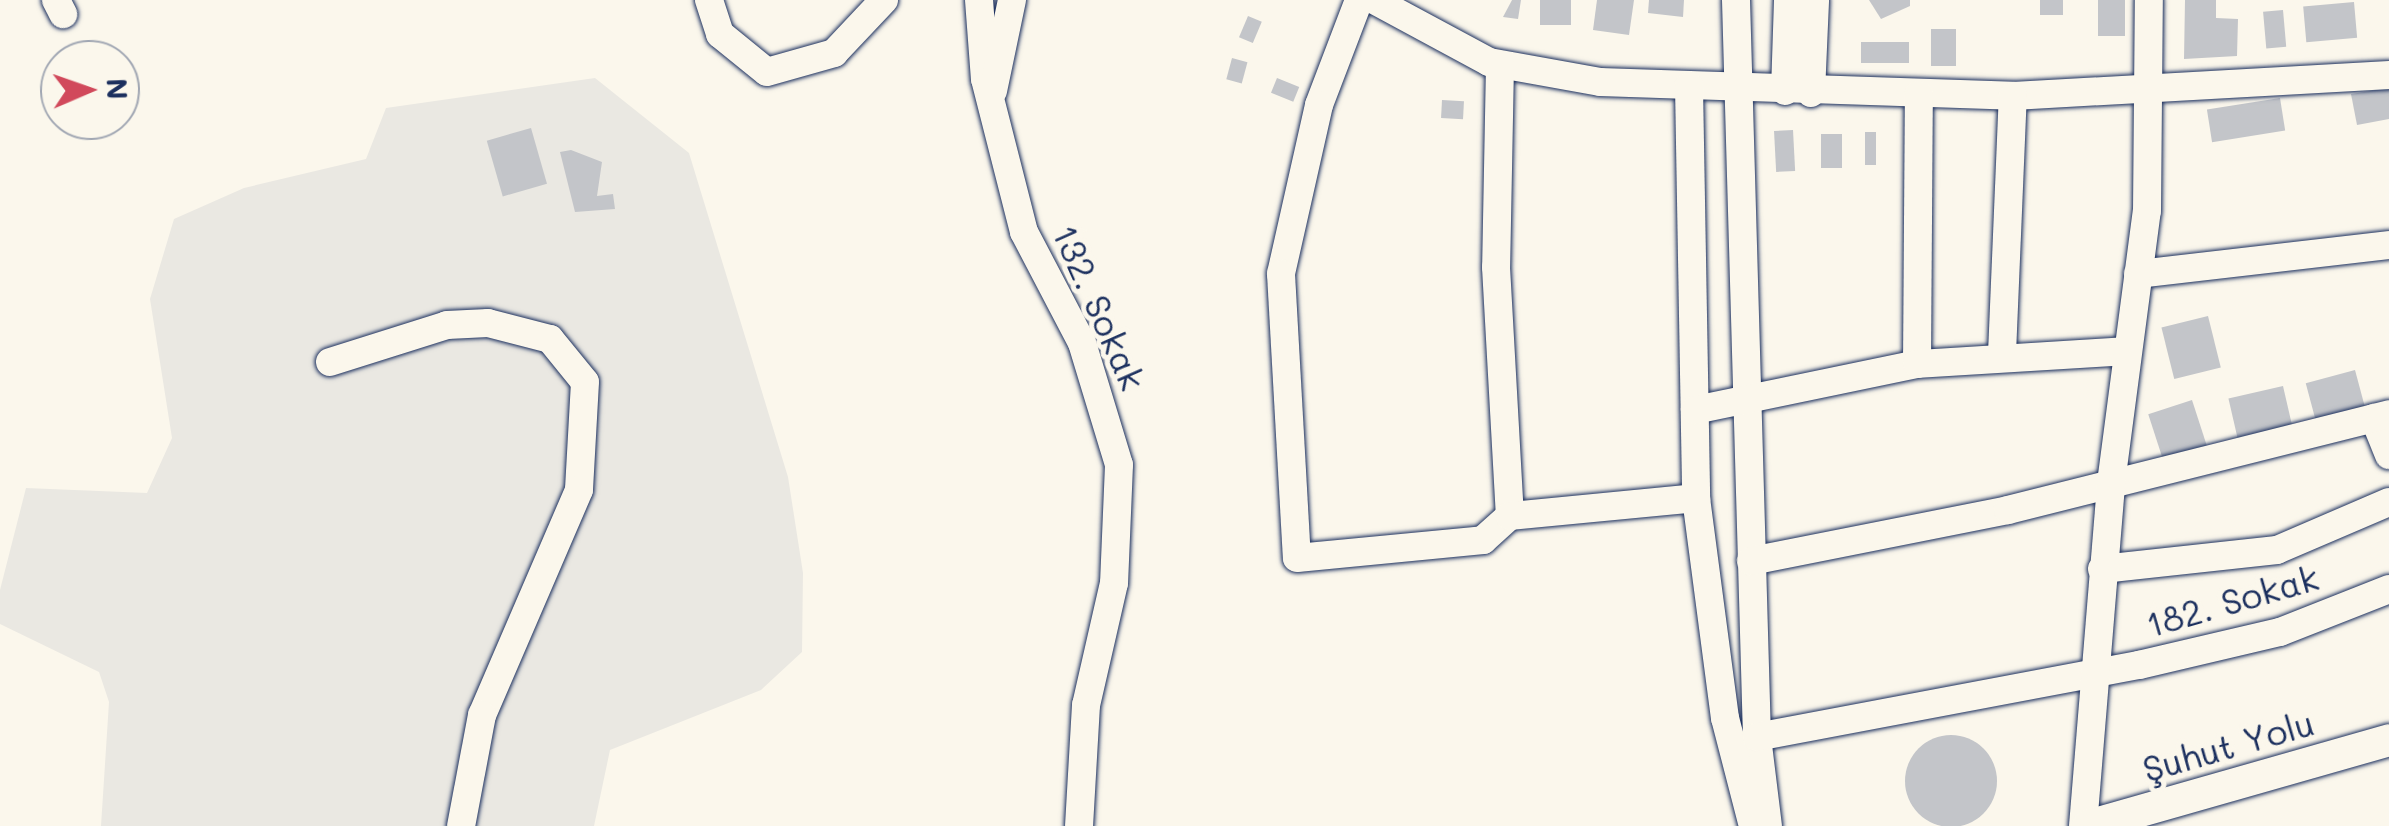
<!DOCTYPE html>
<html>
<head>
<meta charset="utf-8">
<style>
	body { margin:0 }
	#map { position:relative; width:2389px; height:826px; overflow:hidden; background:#fbf7ec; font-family:Mali,sans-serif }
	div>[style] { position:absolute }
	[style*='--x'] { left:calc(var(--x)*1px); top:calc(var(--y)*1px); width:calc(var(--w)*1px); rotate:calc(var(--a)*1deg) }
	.built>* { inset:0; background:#eae8e2 }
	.building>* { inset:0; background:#c3c5c9; transform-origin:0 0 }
	.round { border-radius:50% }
	.roads { filter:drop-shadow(0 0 2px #1b2f5e) drop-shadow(0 0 2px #1b2f5e) }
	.minor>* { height:28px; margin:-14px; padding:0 14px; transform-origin:14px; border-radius:14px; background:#fbf7ec }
	.major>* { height:32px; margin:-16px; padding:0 16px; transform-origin:16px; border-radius:16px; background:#fbf7ec }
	span { translate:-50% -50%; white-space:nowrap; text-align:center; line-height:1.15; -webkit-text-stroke:10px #fbf7ec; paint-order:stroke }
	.street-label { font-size:35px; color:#1b2f5e }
	.north { position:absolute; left:40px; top:40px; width:100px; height:100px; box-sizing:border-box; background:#fbf7ec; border:2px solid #a1a7b3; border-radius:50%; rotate:88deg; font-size:28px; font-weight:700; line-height:40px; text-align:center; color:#1b2f5e }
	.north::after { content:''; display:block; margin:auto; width:35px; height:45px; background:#d1495b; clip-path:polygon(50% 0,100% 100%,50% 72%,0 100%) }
</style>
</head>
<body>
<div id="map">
	<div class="built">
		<div style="clip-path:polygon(595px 78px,689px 153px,788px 477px,803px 573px,802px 652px,761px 690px,610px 750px,594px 826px,101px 826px,109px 702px,99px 672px,0 624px,0 590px,26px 488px,147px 493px,172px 438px,150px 299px,174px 219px,244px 188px,366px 159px,386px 108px)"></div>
	</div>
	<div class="building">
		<div style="clip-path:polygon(1512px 0,1521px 0,1518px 19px,1503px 17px)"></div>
		<div style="left:1540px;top:0;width:31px;height:25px"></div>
		<div style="clip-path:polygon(1597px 0,1634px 0,1629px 35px,1593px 30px)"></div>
		<div style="clip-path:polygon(1649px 0,1684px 0,1683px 17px,1648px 13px)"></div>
		<div style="clip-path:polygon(1869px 0,1910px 0,1910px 6px,1881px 19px)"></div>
		<div style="left:2040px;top:0;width:23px;height:15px"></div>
		<div style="left:2098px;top:0;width:27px;height:36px"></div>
		<div style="clip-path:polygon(2185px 0,2216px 0,2216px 18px,2238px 19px,2237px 56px,2184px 59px)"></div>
		<div style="left:2354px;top:2px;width:36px;height:51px;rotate:85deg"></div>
		<div style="left:2283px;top:10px;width:37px;height:20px;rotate:85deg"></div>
		<div style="left:1248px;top:16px;width:15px;height:23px;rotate:23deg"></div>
		<div style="left:1931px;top:29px;width:25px;height:37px"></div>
		<div style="left:1861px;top:42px;width:48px;height:21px"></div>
		<div style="left:1232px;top:58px;width:16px;height:22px;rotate:15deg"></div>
		<div style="left:1277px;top:78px;width:24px;height:16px;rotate:22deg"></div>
		<div style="clip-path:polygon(2389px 88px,2389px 119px,2357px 125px,2351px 94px)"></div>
		<div style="left:2280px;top:98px;width:33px;height:74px;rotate:81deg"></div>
		<div style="left:1442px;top:100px;width:22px;height:18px;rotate:3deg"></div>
		<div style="left:531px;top:128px;width:58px;height:46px;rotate:74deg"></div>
		<div style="left:1793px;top:130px;width:41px;height:19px;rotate:87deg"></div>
		<div style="left:1865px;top:132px;width:11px;height:33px"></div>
		<div style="left:1821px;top:134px;width:21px;height:34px"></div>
		<div style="clip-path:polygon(571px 150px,602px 162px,597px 196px,613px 194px,615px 209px,575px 212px,560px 152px)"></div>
		<div style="left:2208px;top:316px;width:53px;height:48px;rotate:76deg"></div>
		<div style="left:2355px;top:370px;width:38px;height:51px;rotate:75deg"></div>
		<div style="left:2283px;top:386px;width:43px;height:56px;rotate:77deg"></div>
		<div style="left:2192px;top:400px;width:52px;height:46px;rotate:72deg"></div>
		<div class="round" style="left:1905px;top:735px;width:92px;height:92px"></div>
	</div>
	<div class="roads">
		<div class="minor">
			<div style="--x:56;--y:0;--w:16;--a:63"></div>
			<div style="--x:709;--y:0;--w:36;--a:72"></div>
			<div style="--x:720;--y:34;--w:60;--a:39"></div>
			<div style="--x:767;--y:72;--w:70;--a:-15.8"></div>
			<div style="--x:834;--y:53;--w:73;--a:-46.7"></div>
			<div style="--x:979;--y:0;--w:79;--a:85.7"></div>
			<div style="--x:985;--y:79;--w:158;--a:75.7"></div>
			<div style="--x:1024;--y:232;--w:125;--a:62.4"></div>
			<div style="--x:1082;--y:343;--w:127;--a:73.1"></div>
			<div style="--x:1119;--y:465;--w:118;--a:92.4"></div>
			<div style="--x:1114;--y:583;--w:125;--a:102.9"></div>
			<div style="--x:1086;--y:705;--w:121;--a:93.3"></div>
			<div style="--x:1359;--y:0;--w:112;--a:110.9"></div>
			<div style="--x:1319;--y:105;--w:173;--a:102.7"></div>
			<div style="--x:1281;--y:274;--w:284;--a:86.8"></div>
			<div style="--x:1297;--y:558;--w:187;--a:-5.5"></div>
			<div style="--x:1483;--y:540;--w:36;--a:-42"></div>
			<div style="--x:1374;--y:0;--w:131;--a:28.3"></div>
			<div style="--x:1489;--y:62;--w:113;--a:10.2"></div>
			<div style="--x:1600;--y:82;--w:413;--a:1.9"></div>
			<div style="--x:2013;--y:96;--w:377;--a:-3.2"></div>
			<div style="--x:1736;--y:0;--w:737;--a:88.37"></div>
			<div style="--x:1757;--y:737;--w:90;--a:83"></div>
			<div style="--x:1500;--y:65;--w:202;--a:91.1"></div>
			<div style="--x:1496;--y:267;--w:249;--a:86.8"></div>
			<div style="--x:1510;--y:516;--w:187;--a:-5.5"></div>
			<div style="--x:1689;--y:86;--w:412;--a:89"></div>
			<div style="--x:1696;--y:498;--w:222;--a:82.5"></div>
			<div style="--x:1725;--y:718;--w:112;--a:75.5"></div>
			<div style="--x:993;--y:91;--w:93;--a:-78.2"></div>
			<div style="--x:1785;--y:91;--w:91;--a:-88.1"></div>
			<div style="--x:1811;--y:93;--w:93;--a:-87.5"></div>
			<div style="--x:2138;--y:274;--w:253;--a:-6.6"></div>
			<div style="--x:2002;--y:354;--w:258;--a:-87.6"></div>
			<div style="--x:330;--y:362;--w:123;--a:-17.5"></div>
			<div style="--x:447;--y:325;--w:41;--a:-2.8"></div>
			<div style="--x:488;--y:323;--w:64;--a:14.5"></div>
			<div style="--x:550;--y:339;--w:55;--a:50.9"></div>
			<div style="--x:585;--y:382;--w:108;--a:93.2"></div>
			<div style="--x:579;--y:490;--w:245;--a:113.3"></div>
			<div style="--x:482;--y:715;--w:113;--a:100.7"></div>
			<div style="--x:1917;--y:364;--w:269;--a:-89.6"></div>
			<div style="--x:1695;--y:410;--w:227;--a:-11.7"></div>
			<div style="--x:1917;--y:364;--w:210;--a:-3.5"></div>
			<div style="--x:2374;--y:418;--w:40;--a:68"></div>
			<div style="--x:1751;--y:561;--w:262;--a:-11.2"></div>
			<div style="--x:2008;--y:510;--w:393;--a:-14.1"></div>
			<div style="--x:2102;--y:569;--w:176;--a:-6.2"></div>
			<div style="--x:2277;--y:550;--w:122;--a:-23.2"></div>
			<div style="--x:1757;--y:737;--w:389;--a:-10.7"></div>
			<div style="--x:2139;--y:665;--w:145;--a:-13.2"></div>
			<div style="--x:2280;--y:632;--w:117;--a:-21.5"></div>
			<div style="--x:2083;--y:826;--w:344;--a:-85.3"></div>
			<div style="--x:2111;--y:483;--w:274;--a:-82.5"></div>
			<div style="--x:2147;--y:211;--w:211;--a:-89.5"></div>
		</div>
		<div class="major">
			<div style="--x:2088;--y:826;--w:313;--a:-15.9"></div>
		</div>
	</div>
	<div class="street-label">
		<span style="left:1100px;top:307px;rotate:66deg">132. Sokak</span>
		<span style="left:2232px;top:600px;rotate:-16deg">182. Sokak</span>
		<span style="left:2228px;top:745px;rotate:-16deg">Şuhut Yolu</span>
	</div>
	<div class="north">N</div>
</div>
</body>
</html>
